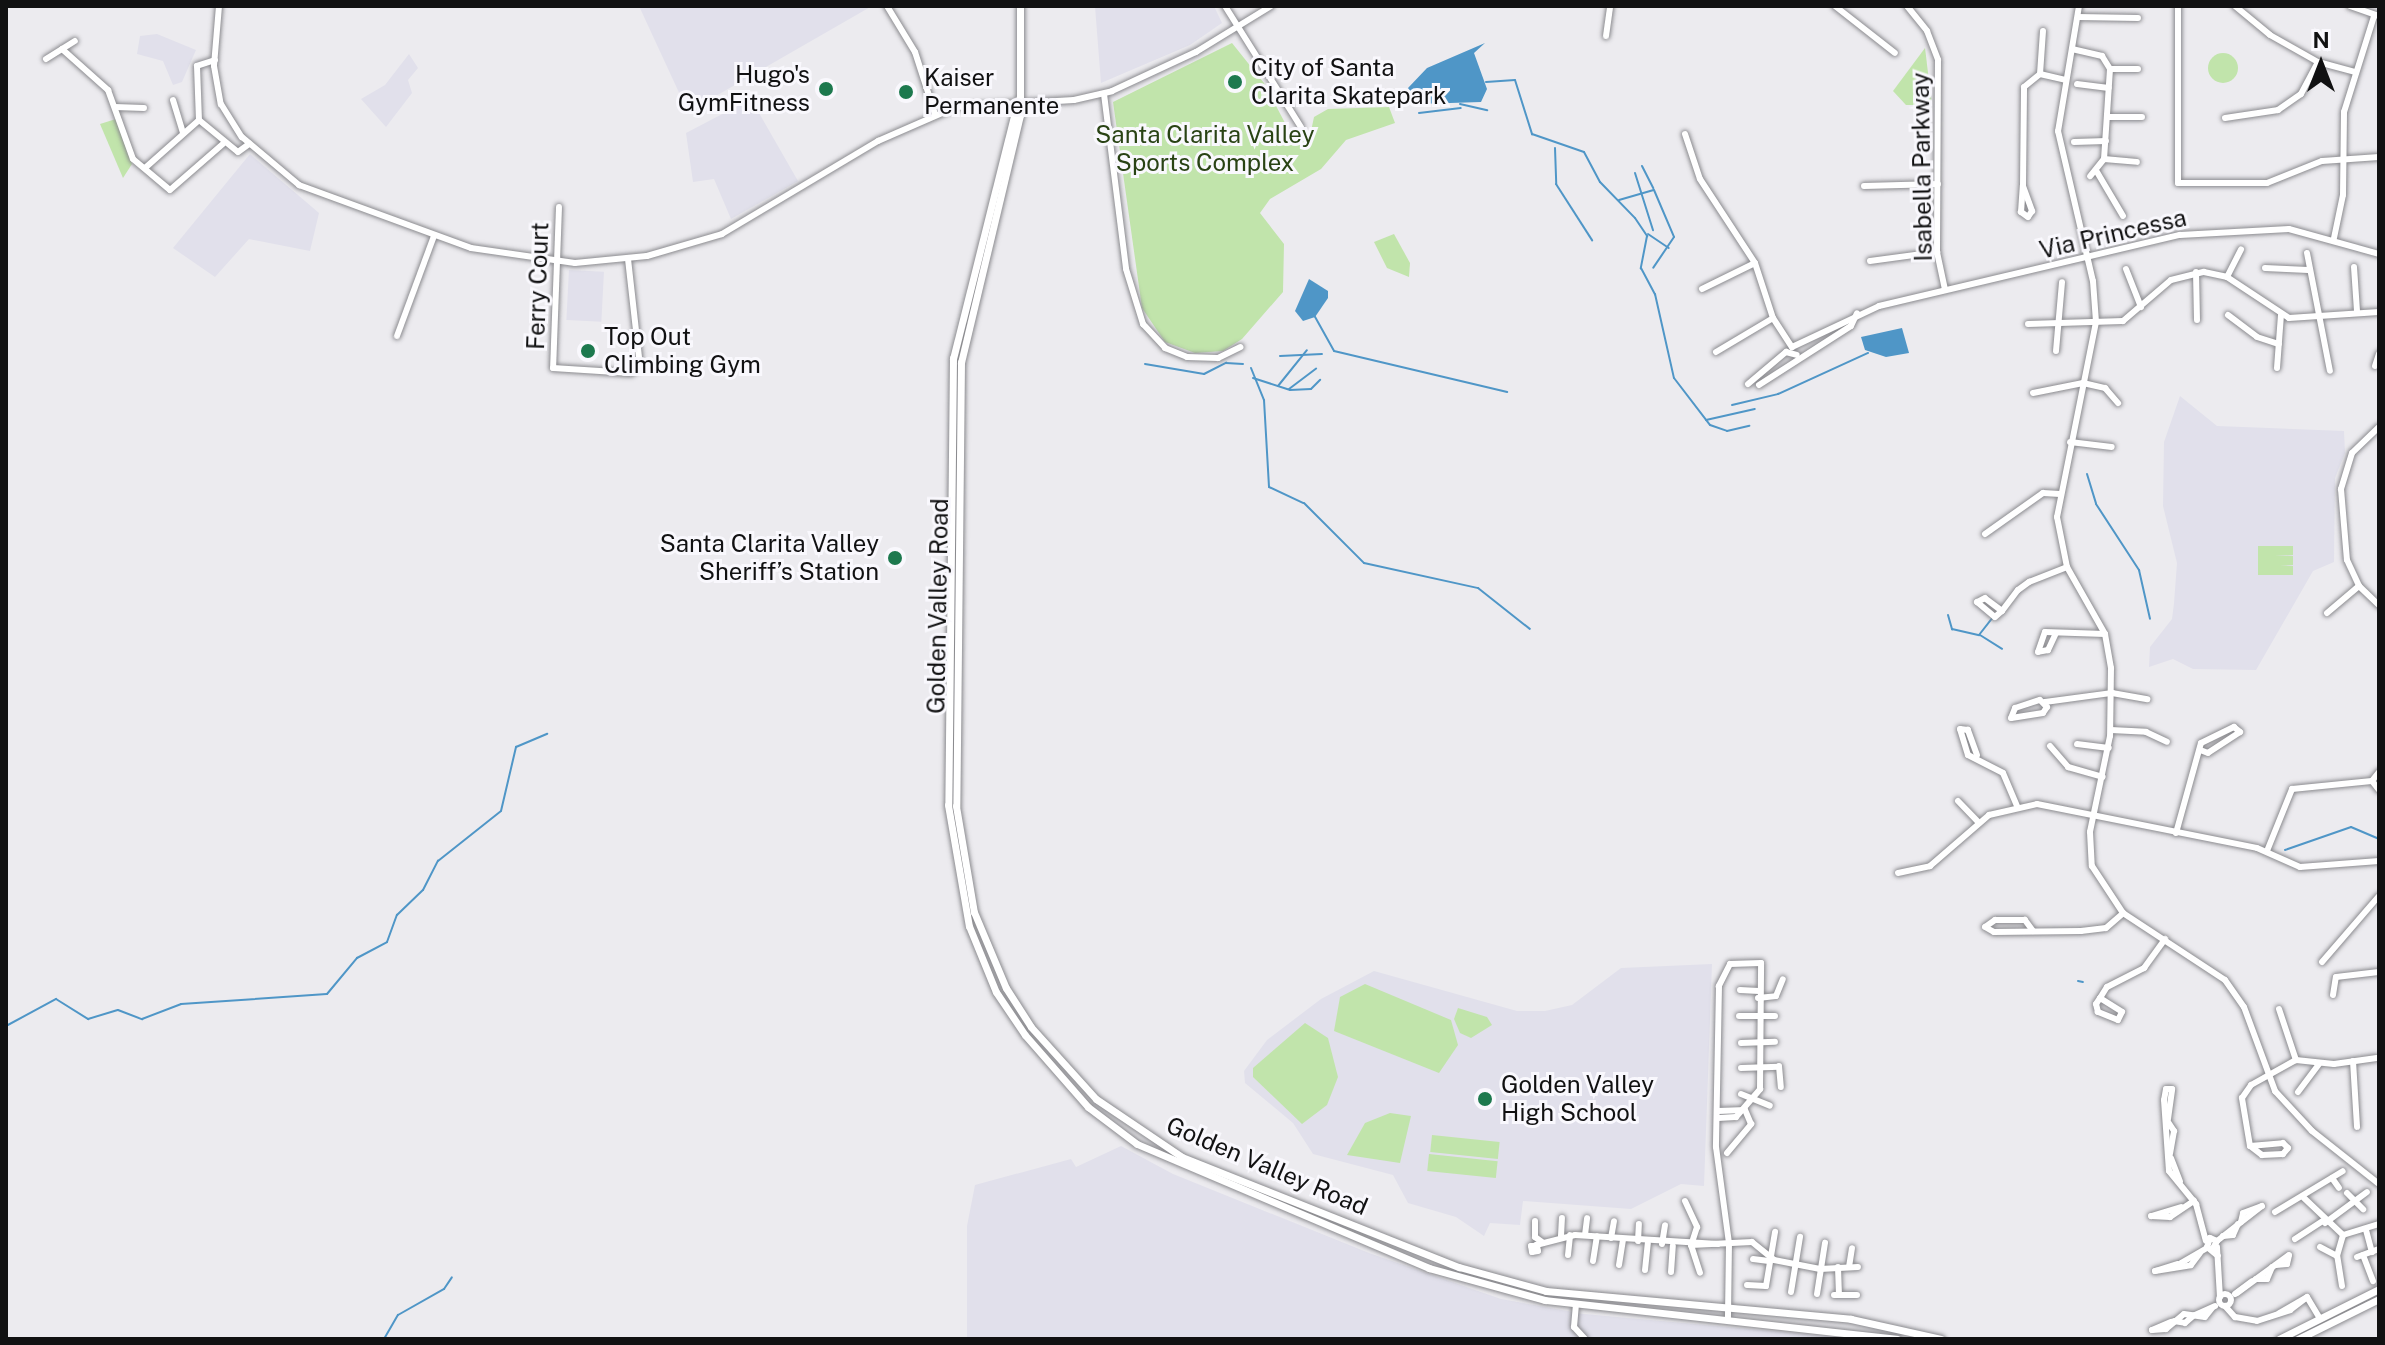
<!DOCTYPE html>
<html>
<head>
<meta charset="utf-8">
<style>
	body { margin:0 }
	#map { position:relative; width:2385px; height:1345px; overflow:hidden; background:#ecebef; font-family:"Public Sans",sans-serif }
	div>[style] { position:absolute }
	[style*='--x'] { left:calc(var(--x)*1px); top:calc(var(--y)*1px); width:calc(var(--w)*1px); rotate:calc(var(--a)*1deg) }
	.built>* { inset:0; background:#e1e0eb; transform-origin:0 0 }
	.green>* { inset:0; background:#c1e4ab; transform-origin:0 0 }
	.round { border-radius:50% }
	.water>* { inset:0; background:#4f96c7 }
	.stream>* { height:2px; margin:-1px; padding:0 1px; transform-origin:1px; border-radius:1px; background:#4f96c7 }
	.roads { filter:drop-shadow(0 0 2px #8b8b8f) drop-shadow(0 0 2px #8b8b8f) }
	.minor>* { height:6px; margin:-3px; padding:0 3px; transform-origin:3px; border-radius:3px; background:#fff }
	.minor>.ring { margin:-3px; padding:0; box-sizing:content-box; background:none; border:6px solid #fff; border-radius:50% }
	.major>* { height:7px; margin:-3.5px; padding:0 3.5px; transform-origin:3.5px; border-radius:3.5px; background:#fff }
	.dots>* { width:22px; height:22px; translate:-50% -50%; box-sizing:border-box; border:4px solid #f9f8fd; border-radius:50% }
	span { translate:-50% -50%; white-space:nowrap; text-align:center; line-height:1.15; -webkit-text-stroke:6px #f9f8fd; paint-order:stroke }
	.poi-label { font-size:24px; color:#111112 }
	.left { translate:0 -50%; text-align:left }
	.right { translate:-100% -50%; text-align:right }
	.park-label { font-size:24px; color:#294314 }
	.street-label { font-size:24px; color:#111112 }
	.frame { position:absolute; inset:0; border:8px solid #111112; pointer-events:none }
	.north { position:absolute; left:2281px; top:24px; width:80px; height:80px; -webkit-text-stroke:6px #f9f8fd; paint-order:stroke; rotate:0deg; font-size:22px; font-weight:700; line-height:32px; text-align:center; color:#111112 }
	.north::after { content:''; display:block; margin:auto; width:28px; height:36px; background:#111112; clip-path:polygon(50% 0,100% 100%,50% 72%,0 100%) }
</style>
</head>
<body>
<div id="map">
	<div class="built">
		<div style="clip-path:polygon(639px 6px,872px 6px,688px 112px)"></div>
		<div style="clip-path:polygon(1095px 6px,1214px 6px,1222px 23px,1190px 45px,1101px 83px)"></div>
		<div style="clip-path:polygon(157px 34px,196px 50px,182px 82px,173px 85px,163px 61px,137px 54px,140px 36px)"></div>
		<div style="clip-path:polygon(409px 54px,418px 68px,408px 80px,412px 93px,386px 127px,361px 99px,385px 85px)"></div>
		<div style="clip-path:polygon(751px 99px,798px 181px,731px 219px,714px 179px,693px 182px,686px 133px)"></div>
		<div style="clip-path:polygon(250px 154px,319px 213px,310px 251px,249px 239px,215px 277px,173px 248px)"></div>
		<div style="left:569px;top:270px;width:35px;height:50px;rotate:3deg"></div>
		<div style="clip-path:polygon(2180px 396px,2217px 426px,2344px 431px,2345px 453px,2335px 478px,2334px 562px,2313px 571px,2256px 670px,2193px 669px,2173px 659px,2149px 667px,2150px 647px,2172px 619px,2174px 603px,2177px 563px,2163px 506px,2164px 442px)"></div>
		<div style="clip-path:polygon(1712px 964px,1704px 1186px,1681px 1184px,1631px 1209px,1523px 1201px,1520px 1225px,1490px 1223px,1484px 1236px,1456px 1217px,1408px 1203px,1393px 1175px,1313px 1154px,1293px 1123px,1245px 1083px,1244px 1071px,1267px 1040px,1321px 999px,1374px 971px,1517px 1011px,1545px 1011px,1572px 1005px,1621px 968px)"></div>
		<div style="clip-path:polygon(1121px 1146px,1173px 1174px,1369px 1253px,1501px 1299px,1584px 1314px,1860px 1339px,967px 1339px,967px 1226px,975px 1185px,1071px 1159px,1076px 1167px)"></div>
	</div>
	<div class="green">
		<div style="clip-path:polygon(1232px 43px,1264px 83px,1294px 140px,1310px 136px,1314px 117px,1328px 109px,1389px 107px,1395px 123px,1346px 140px,1321px 169px,1270px 199px,1260px 213px,1284px 244px,1283px 292px,1242px 339px,1223px 351px,1195px 353px,1165px 342px,1142px 308px,1113px 102px)"></div>
		<div style="clip-path:polygon(1925px 48px,1932px 105px,1906px 105px,1893px 91px)"></div>
		<div class="round" style="left:2208px;top:53px;width:30px;height:30px"></div>
		<div style="clip-path:polygon(116px 119px,132px 164px,123px 178px,100px 124px)"></div>
		<div style="clip-path:polygon(1394px 234px,1410px 263px,1409px 277px,1387px 268px,1374px 242px)"></div>
		<div style="clip-path:polygon(2258px 546px,2293px 546px,2293px 555px,2275px 555px,2293px 556px,2293px 565px,2280px 565px,2293px 566px,2293px 575px,2258px 575px)"></div>
		<div style="clip-path:polygon(1365px 984px,1451px 1020px,1458px 1045px,1439px 1073px,1334px 1031px,1340px 997px)"></div>
		<div style="clip-path:polygon(1458px 1008px,1487px 1017px,1492px 1025px,1471px 1038px,1460px 1033px,1454px 1019px)"></div>
		<div style="clip-path:polygon(1305px 1023px,1328px 1038px,1338px 1077px,1327px 1105px,1302px 1124px,1253px 1077px,1253px 1068px)"></div>
		<div style="clip-path:polygon(1390px 1113px,1411px 1116px,1400px 1163px,1347px 1155px,1365px 1123px)"></div>
		<div style="left:1432px;top:1135px;width:68px;height:17px;rotate:6deg"></div>
		<div style="left:1429px;top:1154px;width:69px;height:17px;rotate:6deg"></div>
	</div>
	<div class="water">
		<div style="clip-path:polygon(1485px 43px,1474px 53px,1487px 89px,1481px 102px,1419px 104px,1408px 88px,1427px 68px)"></div>
		<div style="clip-path:polygon(1309px 279px,1328px 291px,1328px 298px,1315px 317px,1303px 321px,1295px 311px)"></div>
		<div style="clip-path:polygon(1902px 328px,1909px 353px,1886px 357px,1865px 350px,1861px 337px)"></div>
	</div>
	<div class="stream">
		<div style="--x:1486;--y:82;--w:29;--a:-4"></div>
		<div style="--x:1515;--y:80;--w:57;--a:72.5"></div>
		<div style="--x:1532;--y:134;--w:55;--a:19.1"></div>
		<div style="--x:1584;--y:152;--w:34;--a:62"></div>
		<div style="--x:1600;--y:182;--w:50;--a:45.8"></div>
		<div style="--x:1635;--y:218;--w:22;--a:56"></div>
		<div style="--x:1647;--y:236;--w:33;--a:101"></div>
		<div style="--x:1641;--y:268;--w:30;--a:62"></div>
		<div style="--x:1655;--y:294;--w:86;--a:77.3"></div>
		<div style="--x:1674;--y:378;--w:59;--a:52.5"></div>
		<div style="--x:1710;--y:425;--w:18;--a:19"></div>
		<div style="--x:1727;--y:431;--w:23;--a:-13"></div>
		<div style="--x:1460;--y:104;--w:28;--a:13"></div>
		<div style="--x:1419;--y:113;--w:42;--a:-6.8"></div>
		<div style="--x:1555;--y:148;--w:36;--a:88"></div>
		<div style="--x:1556;--y:184;--w:67;--a:57.3"></div>
		<div style="--x:1642;--y:166;--w:25;--a:63"></div>
		<div style="--x:1635;--y:173;--w:60;--a:72.5"></div>
		<div style="--x:1619;--y:200;--w:36;--a:-16"></div>
		<div style="--x:1654;--y:190;--w:51;--a:66.9"></div>
		<div style="--x:1674;--y:237;--w:37;--a:124"></div>
		<div style="--x:1648;--y:234;--w:25;--a:34"></div>
		<div style="--x:1314;--y:315;--w:41;--a:60.9"></div>
		<div style="--x:1334;--y:351;--w:178;--a:13.3"></div>
		<div style="--x:1280;--y:356;--w:42;--a:-2.7"></div>
		<div style="--x:1145;--y:364;--w:60;--a:9.6"></div>
		<div style="--x:1204;--y:374;--w:25;--a:-27"></div>
		<div style="--x:1226;--y:363;--w:17;--a:3"></div>
		<div style="--x:1251;--y:368;--w:35;--a:68"></div>
		<div style="--x:1264;--y:400;--w:87;--a:86.7"></div>
		<div style="--x:1269;--y:487;--w:38;--a:25"></div>
		<div style="--x:1304;--y:503;--w:85;--a:45"></div>
		<div style="--x:1364;--y:563;--w:117;--a:12.4"></div>
		<div style="--x:1478;--y:588;--w:66;--a:38.3"></div>
		<div style="--x:1253;--y:378;--w:39;--a:18"></div>
		<div style="--x:1290;--y:390;--w:21;--a:-3"></div>
		<div style="--x:1311;--y:389;--w:13;--a:-45"></div>
		<div style="--x:1278;--y:386;--w:46;--a:-51.1"></div>
		<div style="--x:1289;--y:389;--w:34;--a:-37"></div>
		<div style="--x:1732;--y:405;--w:47;--a:-13.4"></div>
		<div style="--x:1778;--y:394;--w:99;--a:-24.5"></div>
		<div style="--x:1706;--y:420;--w:50;--a:-12.7"></div>
		<div style="--x:2087;--y:474;--w:31;--a:73"></div>
		<div style="--x:2096;--y:504;--w:79;--a:56.9"></div>
		<div style="--x:2139;--y:570;--w:50;--a:77.3"></div>
		<div style="--x:1948;--y:615;--w:15;--a:74"></div>
		<div style="--x:1952;--y:629;--w:28;--a:13"></div>
		<div style="--x:1979;--y:635;--w:23;--a:-52"></div>
		<div style="--x:1980;--y:635;--w:26;--a:32"></div>
		<div style="--x:2285;--y:850;--w:70;--a:-19.2"></div>
		<div style="--x:2351;--y:827;--w:30;--a:23"></div>
		<div style="--x:2078;--y:981;--w:5;--a:11"></div>
		<div style="--x:6;--y:1026;--w:57;--a:-28.4"></div>
		<div style="--x:56;--y:999;--w:38;--a:32"></div>
		<div style="--x:88;--y:1019;--w:31;--a:-17"></div>
		<div style="--x:118;--y:1010;--w:26;--a:21"></div>
		<div style="--x:142;--y:1019;--w:42;--a:-21"></div>
		<div style="--x:181;--y:1004;--w:146;--a:-3.9"></div>
		<div style="--x:327;--y:994;--w:47;--a:-50.2"></div>
		<div style="--x:357;--y:958;--w:34;--a:-28"></div>
		<div style="--x:387;--y:942;--w:29;--a:-70"></div>
		<div style="--x:397;--y:915;--w:36;--a:-44"></div>
		<div style="--x:423;--y:890;--w:33;--a:-63"></div>
		<div style="--x:438;--y:861;--w:80;--a:-38.4"></div>
		<div style="--x:501;--y:811;--w:66;--a:-76.8"></div>
		<div style="--x:516;--y:747;--w:34;--a:-23"></div>
		<div style="--x:384;--y:1339;--w:28;--a:-60"></div>
		<div style="--x:398;--y:1315;--w:53;--a:-29.5"></div>
		<div style="--x:444;--y:1289;--w:14;--a:-56"></div>
	</div>
	<div class="roads">
		<div class="minor">
			<div style="--x:219;--y:6;--w:60;--a:94.8"></div>
			<div style="--x:214;--y:66;--w:39;--a:80"></div>
			<div style="--x:221;--y:104;--w:39;--a:58"></div>
			<div style="--x:242;--y:137;--w:75;--a:40.1"></div>
			<div style="--x:299;--y:185;--w:183;--a:20.1"></div>
			<div style="--x:471;--y:248;--w:105;--a:8.2"></div>
			<div style="--x:575;--y:263;--w:72;--a:-5.6"></div>
			<div style="--x:647;--y:256;--w:78;--a:-16.3"></div>
			<div style="--x:722;--y:234;--w:182;--a:-30.8"></div>
			<div style="--x:878;--y:141;--w:85;--a:-23.6"></div>
			<div style="--x:956;--y:107;--w:118;--a:-3.4"></div>
			<div style="--x:1074;--y:100;--w:39;--a:-13"></div>
			<div style="--x:1112;--y:91;--w:93;--a:-24.9"></div>
			<div style="--x:1196;--y:52;--w:88;--a:-31.5"></div>
			<div style="--x:887;--y:6;--w:54;--a:58.7"></div>
			<div style="--x:915;--y:52;--w:65;--a:72.1"></div>
			<div style="--x:1225;--y:6;--w:143;--a:57.9"></div>
			<div style="--x:1835;--y:6;--w:76;--a:38.1"></div>
			<div style="--x:1907;--y:6;--w:32;--a:51"></div>
			<div style="--x:1927;--y:31;--w:31;--a:69"></div>
			<div style="--x:1938;--y:60;--w:192;--a:90.3"></div>
			<div style="--x:1937;--y:252;--w:38;--a:78"></div>
			<div style="--x:2079;--y:6;--w:127;--a:99.5"></div>
			<div style="--x:2058;--y:131;--w:154;--a:76.9"></div>
			<div style="--x:2093;--y:281;--w:41;--a:85.8"></div>
			<div style="--x:2096;--y:322;--w:199;--a:101.3"></div>
			<div style="--x:2057;--y:517;--w:51;--a:78.7"></div>
			<div style="--x:2067;--y:567;--w:77;--a:60.4"></div>
			<div style="--x:2105;--y:634;--w:35;--a:80"></div>
			<div style="--x:2111;--y:668;--w:68;--a:90.8"></div>
			<div style="--x:2110;--y:736;--w:98;--a:101.8"></div>
			<div style="--x:2090;--y:832;--w:34;--a:87"></div>
			<div style="--x:2092;--y:866;--w:56;--a:56.6"></div>
			<div style="--x:2123;--y:913;--w:122;--a:33.3"></div>
			<div style="--x:2225;--y:980;--w:33;--a:55"></div>
			<div style="--x:2244;--y:1007;--w:90;--a:69.7"></div>
			<div style="--x:2275;--y:1091;--w:54;--a:47.2"></div>
			<div style="--x:2312;--y:1131;--w:85;--a:38.3"></div>
			<div style="--x:2178;--y:6;--w:177;--a:90"></div>
			<div style="--x:2178;--y:183;--w:89;--a:0"></div>
			<div style="--x:2267;--y:183;--w:59;--a:-21.8"></div>
			<div style="--x:2322;--y:161;--w:57;--a:-4"></div>
			<div style="--x:2235;--y:6;--w:45;--a:39.6"></div>
			<div style="--x:2270;--y:35;--w:55;--a:29.4"></div>
			<div style="--x:2318;--y:62;--w:38;--a:15"></div>
			<div style="--x:2350;--y:6;--w:31;--a:19"></div>
			<div style="--x:2078;--y:17;--w:60;--a:1"></div>
			<div style="--x:1606;--y:36;--w:30;--a:-82"></div>
			<div style="--x:62;--y:49;--w:62;--a:41.7"></div>
			<div style="--x:108;--y:90;--w:73;--a:70.1"></div>
			<div style="--x:133;--y:159;--w:48;--a:40"></div>
			<div style="--x:170;--y:190;--w:70;--a:-41"></div>
			<div style="--x:2072;--y:49;--w:31;--a:13"></div>
			<div style="--x:2102;--y:56;--w:15;--a:58"></div>
			<div style="--x:2110;--y:69;--w:90;--a:93.8"></div>
			<div style="--x:2104;--y:159;--w:22;--a:129"></div>
			<div style="--x:46;--y:59;--w:34;--a:-32"></div>
			<div style="--x:215;--y:60;--w:19;--a:162"></div>
			<div style="--x:197;--y:66;--w:54;--a:87.9"></div>
			<div style="--x:199;--y:120;--w:50;--a:39.4"></div>
			<div style="--x:238;--y:152;--w:14;--a:-36"></div>
			<div style="--x:2110;--y:69;--w:28;--a:0"></div>
			<div style="--x:2040;--y:74;--w:43;--a:-86"></div>
			<div style="--x:2077;--y:84;--w:32;--a:7"></div>
			<div style="--x:1104;--y:94;--w:176;--a:82.8"></div>
			<div style="--x:1126;--y:269;--w:58;--a:72.8"></div>
			<div style="--x:1143;--y:324;--w:33;--a:47"></div>
			<div style="--x:1165;--y:348;--w:24;--a:22"></div>
			<div style="--x:1187;--y:357;--w:31;--a:2"></div>
			<div style="--x:1218;--y:358;--w:25;--a:-26"></div>
			<div style="--x:173;--y:100;--w:34;--a:73"></div>
			<div style="--x:115;--y:107;--w:29;--a:2"></div>
			<div style="--x:2108;--y:117;--w:34;--a:0"></div>
			<div style="--x:2225;--y:118;--w:54;--a:-8.6"></div>
			<div style="--x:2278;--y:110;--w:28;--a:-35"></div>
			<div style="--x:2301;--y:94;--w:36;--a:-62"></div>
			<div style="--x:1685;--y:134;--w:47;--a:71.6"></div>
			<div style="--x:1700;--y:179;--w:100;--a:56.8"></div>
			<div style="--x:1755;--y:263;--w:58;--a:71.9"></div>
			<div style="--x:1773;--y:318;--w:35;--a:57"></div>
			<div style="--x:1792;--y:347;--w:96;--a:-25.2"></div>
			<div style="--x:1879;--y:306;--w:309;--a:-13.3"></div>
			<div style="--x:2180;--y:235;--w:109;--a:-3.2"></div>
			<div style="--x:2289;--y:229;--w:93;--a:15.5"></div>
			<div style="--x:2074;--y:142;--w:32;--a:-2"></div>
			<div style="--x:2104;--y:159;--w:33;--a:5"></div>
			<div style="--x:145;--y:168;--w:72;--a:-41.6"></div>
			<div style="--x:2097;--y:172;--w:51;--a:59.4"></div>
			<div style="--x:1864;--y:186;--w:74;--a:-1.5"></div>
			<div style="--x:2023;--y:186;--w:99;--a:-89.4"></div>
			<div style="--x:2024;--y:87;--w:21;--a:-39"></div>
			<div style="--x:2040;--y:74;--w:26;--a:13"></div>
			<div style="--x:2023;--y:186;--w:27;--a:70"></div>
			<div style="--x:2032;--y:211;--w:7;--a:124"></div>
			<div style="--x:2028;--y:217;--w:9;--a:-144"></div>
			<div style="--x:2021;--y:212;--w:26;--a:-86"></div>
			<div style="--x:559;--y:207;--w:161;--a:92.1"></div>
			<div style="--x:553;--y:368;--w:78;--a:3.7"></div>
			<div style="--x:631;--y:373;--w:11;--a:-38"></div>
			<div style="--x:640;--y:366;--w:108;--a:-96.4"></div>
			<div style="--x:2334;--y:238;--w:44;--a:-78.2"></div>
			<div style="--x:2343;--y:195;--w:83;--a:-89.3"></div>
			<div style="--x:2344;--y:112;--w:101;--a:-72.6"></div>
			<div style="--x:2307;--y:253;--w:120;--a:79"></div>
			<div style="--x:1870;--y:261;--w:68;--a:-7.7"></div>
			<div style="--x:2354;--y:267;--w:44;--a:86.1"></div>
			<div style="--x:2265;--y:268;--w:43;--a:2.7"></div>
			<div style="--x:2126;--y:269;--w:41;--a:68.5"></div>
			<div style="--x:2196;--y:272;--w:48;--a:88.8"></div>
			<div style="--x:2227;--y:277;--w:31;--a:-63"></div>
			<div style="--x:1702;--y:289;--w:59;--a:-26.1"></div>
			<div style="--x:2228;--y:315;--w:36;--a:37"></div>
			<div style="--x:2257;--y:337;--w:23;--a:18"></div>
			<div style="--x:2028;--y:324;--w:95;--a:-1.8"></div>
			<div style="--x:2123;--y:321;--w:63;--a:-40.5"></div>
			<div style="--x:2171;--y:280;--w:34;--a:-14"></div>
			<div style="--x:2204;--y:272;--w:24;--a:12"></div>
			<div style="--x:2227;--y:277;--w:74;--a:33.5"></div>
			<div style="--x:2289;--y:318;--w:90;--a:-3.8"></div>
			<div style="--x:397;--y:336;--w:107;--a:-69.7"></div>
			<div style="--x:2056;--y:351;--w:69;--a:-85"></div>
			<div style="--x:1716;--y:352;--w:66;--a:-30.8"></div>
			<div style="--x:2375;--y:366;--w:13;--a:-72"></div>
			<div style="--x:2277;--y:368;--w:53;--a:-85.7"></div>
			<div style="--x:1748;--y:384;--w:50;--a:-40.1"></div>
			<div style="--x:1786;--y:352;--w:11;--a:15"></div>
			<div style="--x:1759;--y:385;--w:109;--a:-32.7"></div>
			<div style="--x:1851;--y:326;--w:14;--a:-65"></div>
			<div style="--x:2033;--y:393;--w:51;--a:-11.3"></div>
			<div style="--x:2083;--y:383;--w:23;--a:13"></div>
			<div style="--x:2105;--y:388;--w:20;--a:49"></div>
			<div style="--x:2379;--y:427;--w:37;--a:136"></div>
			<div style="--x:2352;--y:453;--w:38;--a:107"></div>
			<div style="--x:2341;--y:489;--w:71;--a:85.2"></div>
			<div style="--x:2347;--y:560;--w:29;--a:65"></div>
			<div style="--x:2359;--y:586;--w:28;--a:44"></div>
			<div style="--x:2070;--y:442;--w:42;--a:6.8"></div>
			<div style="--x:1985;--y:534;--w:71;--a:-35.3"></div>
			<div style="--x:2043;--y:493;--w:17;--a:3"></div>
			<div style="--x:2002;--y:611;--w:21;--a:-143"></div>
			<div style="--x:1985;--y:598;--w:9;--a:153"></div>
			<div style="--x:1977;--y:602;--w:23;--a:40"></div>
			<div style="--x:1995;--y:617;--w:9;--a:-41"></div>
			<div style="--x:2002;--y:611;--w:26;--a:-53"></div>
			<div style="--x:2018;--y:590;--w:14;--a:-36"></div>
			<div style="--x:2029;--y:582;--w:41;--a:-21.5"></div>
			<div style="--x:2327;--y:613;--w:42;--a:-40.2"></div>
			<div style="--x:2056;--y:633;--w:19;--a:115"></div>
			<div style="--x:2048;--y:650;--w:10;--a:169"></div>
			<div style="--x:2038;--y:652;--w:21;--a:-71"></div>
			<div style="--x:2045;--y:632;--w:60;--a:1.9"></div>
			<div style="--x:2040;--y:700;--w:10;--a:45"></div>
			<div style="--x:2047;--y:707;--w:7;--a:124"></div>
			<div style="--x:2043;--y:713;--w:32;--a:171"></div>
			<div style="--x:2011;--y:718;--w:11;--a:-68"></div>
			<div style="--x:2015;--y:708;--w:26;--a:-18"></div>
			<div style="--x:2045;--y:702;--w:68;--a:-7.7"></div>
			<div style="--x:2112;--y:693;--w:36;--a:10"></div>
			<div style="--x:2111;--y:730;--w:35;--a:3"></div>
			<div style="--x:2146;--y:732;--w:23;--a:25"></div>
			<div style="--x:2077;--y:744;--w:32;--a:7"></div>
			<div style="--x:2050;--y:746;--w:28;--a:49"></div>
			<div style="--x:2068;--y:767;--w:36;--a:16"></div>
			<div style="--x:1977;--y:755;--w:27;--a:-110"></div>
			<div style="--x:1968;--y:730;--w:8;--a:-173"></div>
			<div style="--x:1960;--y:729;--w:27;--a:73"></div>
			<div style="--x:1968;--y:755;--w:39;--a:27"></div>
			<div style="--x:2003;--y:773;--w:36;--a:67"></div>
			<div style="--x:2379;--y:772;--w:11;--a:128"></div>
			<div style="--x:2372;--y:781;--w:11;--a:52"></div>
			<div style="--x:1958;--y:801;--w:30;--a:46"></div>
			<div style="--x:2176;--y:833;--w:93;--a:-74.5"></div>
			<div style="--x:2201;--y:743;--w:37;--a:-26"></div>
			<div style="--x:2234;--y:727;--w:8;--a:40"></div>
			<div style="--x:2240;--y:732;--w:38;--a:147"></div>
			<div style="--x:2208;--y:753;--w:9;--a:-159"></div>
			<div style="--x:2267;--y:851;--w:67;--a:-68"></div>
			<div style="--x:2292;--y:789;--w:80;--a:-5.7"></div>
			<div style="--x:1898;--y:873;--w:33;--a:-12"></div>
			<div style="--x:1930;--y:866;--w:78;--a:-40.8"></div>
			<div style="--x:1989;--y:815;--w:49;--a:-12.9"></div>
			<div style="--x:2037;--y:804;--w:224;--a:11.3"></div>
			<div style="--x:2257;--y:848;--w:47;--a:23.8"></div>
			<div style="--x:2300;--y:867;--w:79;--a:-4.3"></div>
			<div style="--x:2033;--y:931;--w:14;--a:-126"></div>
			<div style="--x:2025;--y:920;--w:30;--a:180"></div>
			<div style="--x:1995;--y:920;--w:12;--a:145"></div>
			<div style="--x:1985;--y:927;--w:10;--a:29"></div>
			<div style="--x:1994;--y:932;--w:87;--a:-0.7"></div>
			<div style="--x:2081;--y:931;--w:25;--a:-7"></div>
			<div style="--x:2106;--y:928;--w:23;--a:-41"></div>
			<div style="--x:2322;--y:962;--w:87;--a:-49.2"></div>
			<div style="--x:1740;--y:990;--w:19;--a:3"></div>
			<div style="--x:2333;--y:995;--w:18;--a:-81"></div>
			<div style="--x:2336;--y:977;--w:43;--a:-6.6"></div>
			<div style="--x:1758;--y:998;--w:18;--a:-6"></div>
			<div style="--x:1776;--y:996;--w:18;--a:-68"></div>
			<div style="--x:2100;--y:998;--w:26;--a:32"></div>
			<div style="--x:2122;--y:1012;--w:9;--a:117"></div>
			<div style="--x:2118;--y:1020;--w:22;--a:-158"></div>
			<div style="--x:2098;--y:1012;--w:8;--a:-104"></div>
			<div style="--x:2096;--y:1004;--w:7;--a:-56"></div>
			<div style="--x:2100;--y:998;--w:13;--a:-58"></div>
			<div style="--x:2107;--y:987;--w:42;--a:-27.2"></div>
			<div style="--x:2144;--y:968;--w:36;--a:-54"></div>
			<div style="--x:2279;--y:1009;--w:54;--a:71.6"></div>
			<div style="--x:1739;--y:1016;--w:36;--a:0"></div>
			<div style="--x:1741;--y:1043;--w:34;--a:-2"></div>
			<div style="--x:2353;--y:1061;--w:66;--a:86.5"></div>
			<div style="--x:1779;--y:1066;--w:21;--a:85"></div>
			<div style="--x:1741;--y:1068;--w:38;--a:-2"></div>
			<div style="--x:2298;--y:1092;--w:35;--a:-53"></div>
			<div style="--x:1741;--y:1094;--w:31;--a:22"></div>
			<div style="--x:1718;--y:1111;--w:27;--a:-2"></div>
			<div style="--x:1718;--y:1118;--w:18;--a:-3"></div>
			<div style="--x:1736;--y:1117;--w:37;--a:-49"></div>
			<div style="--x:1760;--y:1089;--w:126;--a:-89.5"></div>
			<div style="--x:1761;--y:963;--w:31;--a:178"></div>
			<div style="--x:1730;--y:964;--w:25;--a:117"></div>
			<div style="--x:1719;--y:986;--w:161;--a:91.1"></div>
			<div style="--x:1716;--y:1147;--w:97;--a:82.3"></div>
			<div style="--x:1729;--y:1243;--w:76;--a:90.8"></div>
			<div style="--x:2168;--y:1119;--w:30;--a:-82"></div>
			<div style="--x:2172;--y:1089;--w:6;--a:180"></div>
			<div style="--x:2166;--y:1089;--w:11;--a:100"></div>
			<div style="--x:2164;--y:1100;--w:71;--a:86"></div>
			<div style="--x:2169;--y:1171;--w:43;--a:50.7"></div>
			<div style="--x:2196;--y:1204;--w:38;--a:75"></div>
			<div style="--x:2168;--y:1122;--w:11;--a:56"></div>
			<div style="--x:2174;--y:1131;--w:23;--a:100"></div>
			<div style="--x:2283;--y:1143;--w:7;--a:45"></div>
			<div style="--x:2288;--y:1148;--w:8;--a:130"></div>
			<div style="--x:2283;--y:1154;--w:21;--a:177"></div>
			<div style="--x:2262;--y:1155;--w:15;--a:-143"></div>
			<div style="--x:2250;--y:1146;--w:33;--a:-5"></div>
			<div style="--x:2250;--y:1146;--w:49;--a:-99.5"></div>
			<div style="--x:2242;--y:1098;--w:16;--a:-55"></div>
			<div style="--x:2251;--y:1085;--w:51;--a:-29.1"></div>
			<div style="--x:2296;--y:1060;--w:38;--a:6"></div>
			<div style="--x:2334;--y:1064;--w:43;--a:-7.9"></div>
			<div style="--x:1727;--y:1153;--w:38;--a:-50"></div>
			<div style="--x:1751;--y:1124;--w:15;--a:-113"></div>
			<div style="--x:2171;--y:1158;--w:25;--a:69"></div>
			<div style="--x:2332;--y:1178;--w:12;--a:55"></div>
			<div style="--x:2347;--y:1193;--w:23;--a:45"></div>
			<div style="--x:2304;--y:1198;--w:54;--a:43.5"></div>
			<div style="--x:2343;--y:1235;--w:38;--a:-17"></div>
			<div style="--x:1685;--y:1201;--w:29;--a:65"></div>
			<div style="--x:1697;--y:1227;--w:19;--a:108"></div>
			<div style="--x:1691;--y:1245;--w:29;--a:72"></div>
			<div style="--x:2181;--y:1207;--w:31;--a:163"></div>
			<div style="--x:2151;--y:1216;--w:19;--a:3"></div>
			<div style="--x:2170;--y:1217;--w:29;--a:-34"></div>
			<div style="--x:2275;--y:1212;--w:79;--a:-31.1"></div>
			<div style="--x:1535;--y:1221;--w:16;--a:90"></div>
			<div style="--x:1535;--y:1237;--w:9;--a:36"></div>
			<div style="--x:2241;--y:1222;--w:9;--a:-77"></div>
			<div style="--x:2243;--y:1213;--w:20;--a:-20"></div>
			<div style="--x:2325;--y:1223;--w:52;--a:-36.4"></div>
			<div style="--x:2366;--y:1230;--w:23;--a:75"></div>
			<div style="--x:1585;--y:1235;--w:17;--a:-83"></div>
			<div style="--x:1561;--y:1236;--w:18;--a:-87"></div>
			<div style="--x:2223;--y:1236;--w:10;--a:-6"></div>
			<div style="--x:2233;--y:1235;--w:12;--a:-66"></div>
			<div style="--x:1611;--y:1238;--w:17;--a:-80"></div>
			<div style="--x:2295;--y:1239;--w:33;--a:-33"></div>
			<div style="--x:1638;--y:1241;--w:17;--a:-87"></div>
			<div style="--x:2217;--y:1241;--w:57;--a:-37.9"></div>
			<div style="--x:1662;--y:1244;--w:19;--a:-81"></div>
			<div style="--x:1536;--y:1245;--w:40;--a:-14.4"></div>
			<div style="--x:1575;--y:1235;--w:143;--a:3.6"></div>
			<div style="--x:1691;--y:1245;--w:61;--a:-2.8"></div>
			<div style="--x:1752;--y:1242;--w:28;--a:39"></div>
			<div style="--x:1774;--y:1260;--w:47;--a:11.1"></div>
			<div style="--x:1820;--y:1269;--w:38;--a:-3"></div>
			<div style="--x:1531;--y:1246;--w:6;--a:0"></div>
			<div style="--x:1537;--y:1246;--w:5;--a:79"></div>
			<div style="--x:1538;--y:1251;--w:6;--a:171"></div>
			<div style="--x:1532;--y:1252;--w:6;--a:-99"></div>
			<div style="--x:2217;--y:1247;--w:50;--a:86.6"></div>
			<div style="--x:2320;--y:1247;--w:19;--a:28"></div>
			<div style="--x:2212;--y:1250;--w:10;--a:-61"></div>
			<div style="--x:2217;--y:1241;--w:8;--a:-157"></div>
			<div style="--x:2210;--y:1238;--w:9;--a:108"></div>
			<div style="--x:2207;--y:1247;--w:14;--a:39"></div>
			<div style="--x:1568;--y:1255;--w:20;--a:-84"></div>
			<div style="--x:2363;--y:1255;--w:28;--a:69"></div>
			<div style="--x:2357;--y:1257;--w:23;--a:-20"></div>
			<div style="--x:1753;--y:1259;--w:16;--a:7"></div>
			<div style="--x:1593;--y:1261;--w:25;--a:-81"></div>
			<div style="--x:2181;--y:1263;--w:30;--a:-30"></div>
			<div style="--x:1619;--y:1265;--w:26;--a:-81"></div>
			<div style="--x:2276;--y:1265;--w:11;--a:-5"></div>
			<div style="--x:2287;--y:1264;--w:9;--a:-77"></div>
			<div style="--x:1838;--y:1267;--w:28;--a:88"></div>
			<div style="--x:1849;--y:1267;--w:19;--a:-81"></div>
			<div style="--x:1645;--y:1270;--w:27;--a:-84"></div>
			<div style="--x:2155;--y:1271;--w:36;--a:-9"></div>
			<div style="--x:2191;--y:1265;--w:15;--a:-53"></div>
			<div style="--x:2155;--y:1271;--w:24;--a:-17"></div>
			<div style="--x:1671;--y:1272;--w:26;--a:-86"></div>
			<div style="--x:2256;--y:1279;--w:11;--a:0"></div>
			<div style="--x:2267;--y:1279;--w:13;--a:-67"></div>
			<div style="--x:1747;--y:1285;--w:19;--a:3"></div>
			<div style="--x:1766;--y:1286;--w:55;--a:-80.5"></div>
			<div style="--x:2342;--y:1286;--w:30;--a:-99"></div>
			<div style="--x:2337;--y:1256;--w:22;--a:-74"></div>
			<div style="--x:1791;--y:1292;--w:56;--a:-80.7"></div>
			<div style="--x:2237;--y:1293;--w:64;--a:-36.2"></div>
			<div style="--x:1817;--y:1294;--w:52;--a:-81.1"></div>
			<div style="--x:2235;--y:1294;--w:21;--a:-37"></div>
			<div class="ring" style="left:2219px;top:1294px;width:6px;height:6px"></div>
			<div style="--x:1834;--y:1295;--w:23;--a:0"></div>
			<div style="--x:2307;--y:1297;--w:23;--a:59"></div>
			<div style="--x:1576;--y:1304;--w:23;--a:95"></div>
			<div style="--x:1574;--y:1327;--w:16;--a:47"></div>
			<div style="--x:2225;--y:1306;--w:15;--a:48"></div>
			<div style="--x:2235;--y:1317;--w:22;--a:10"></div>
			<div style="--x:2257;--y:1321;--w:35;--a:-18"></div>
			<div style="--x:2290;--y:1310;--w:21;--a:-37"></div>
			<div style="--x:2307;--y:1297;--w:32;--a:150"></div>
			<div style="--x:2195;--y:1315;--w:22;--a:-24"></div>
			<div style="--x:2174;--y:1321;--w:11;--a:10"></div>
			<div style="--x:2185;--y:1323;--w:11;--a:-41"></div>
			<div style="--x:2152;--y:1330;--w:14;--a:-4"></div>
			<div style="--x:2166;--y:1329;--w:23;--a:-40"></div>
			<div style="--x:2184;--y:1314;--w:21;--a:8"></div>
			<div style="--x:2205;--y:1317;--w:11;--a:-52"></div>
			<div style="--x:2152;--y:1330;--w:21;--a:-23"></div>
		</div>
		<div class="major">
			<div style="--x:1020;--y:6;--w:109;--a:90"></div>
			<div style="--x:1020;--y:115;--w:254;--a:103.4"></div>
			<div style="--x:961;--y:362;--w:444;--a:90.6"></div>
			<div style="--x:956;--y:806;--w:108;--a:80.4"></div>
			<div style="--x:974;--y:912;--w:82;--a:67.2"></div>
			<div style="--x:1006;--y:988;--w:46;--a:57.3"></div>
			<div style="--x:1031;--y:1027;--w:97;--a:47.9"></div>
			<div style="--x:1096;--y:1099;--w:104;--a:34"></div>
			<div style="--x:1182;--y:1157;--w:298;--a:21.7"></div>
			<div style="--x:1459;--y:1267;--w:90;--a:15.4"></div>
			<div style="--x:1546;--y:1291;--w:306;--a:5.2"></div>
			<div style="--x:1851;--y:1319;--w:92;--a:12.5"></div>
			<div style="--x:1018;--y:100;--w:266;--a:104.1"></div>
			<div style="--x:953;--y:358;--w:447;--a:90.6"></div>
			<div style="--x:948;--y:805;--w:123;--a:80.2"></div>
			<div style="--x:969;--y:926;--w:71;--a:67.8"></div>
			<div style="--x:996;--y:992;--w:52;--a:56"></div>
			<div style="--x:1025;--y:1035;--w:96;--a:48.8"></div>
			<div style="--x:1088;--y:1107;--w:61;--a:37.1"></div>
			<div style="--x:1137;--y:1144;--w:317;--a:23"></div>
			<div style="--x:1429;--y:1268;--w:120;--a:15.4"></div>
			<div style="--x:1545;--y:1300;--w:354;--a:6.3"></div>
			<div style="--x:2279;--y:1339;--w:112;--a:-26.6"></div>
			<div style="--x:2298;--y:1339;--w:90;--a:-26.3"></div>
		</div>
	</div>
	<div class="dots">
		<div style="left:1235px;top:82px;background:#1d794e"></div>
		<div style="left:826px;top:89px;background:#1d794e"></div>
		<div style="left:906px;top:92px;background:#1d794e"></div>
		<div style="left:588px;top:351px;background:#1d794e"></div>
		<div style="left:895px;top:558px;background:#1d794e"></div>
		<div style="left:1485px;top:1099px;background:#1d794e"></div>
	</div>
	<div class="poi-label">
		<span class="left" style="left:1251px;top:82px">City of Santa<br>Clarita Skatepark</span>
		<span class="right" style="left:810px;top:89px">Hugo's<br>GymFitness</span>
		<span class="left" style="left:924px;top:92px">Kaiser<br>Permanente</span>
		<span class="left" style="left:604px;top:351px">Top Out<br>Climbing Gym</span>
		<span class="right" style="left:879px;top:558px">Santa Clarita Valley<br>Sheriff’s Station</span>
		<span class="left" style="left:1501px;top:1099px">Golden Valley<br>High School</span>
	</div>
	<div class="park-label">
		<span style="left:1205px;top:149px">Santa Clarita Valley<br>Sports Complex</span>
	</div>
	<div class="street-label">
		<span style="left:1922px;top:167px;rotate:-91deg">Isabella Parkway</span>
		<span style="left:2113px;top:234px;rotate:-13deg">Via Princessa</span>
		<span style="left:538px;top:286px;rotate:-88deg">Ferry Court</span>
		<span style="left:938px;top:606px;rotate:-89deg">Golden Valley Road</span>
		<span style="left:1267px;top:1166px;rotate:23deg">Golden Valley Road</span>
	</div>
	<div class="frame"></div>
	<div class="north">N</div>
</div>
</body>
</html>
